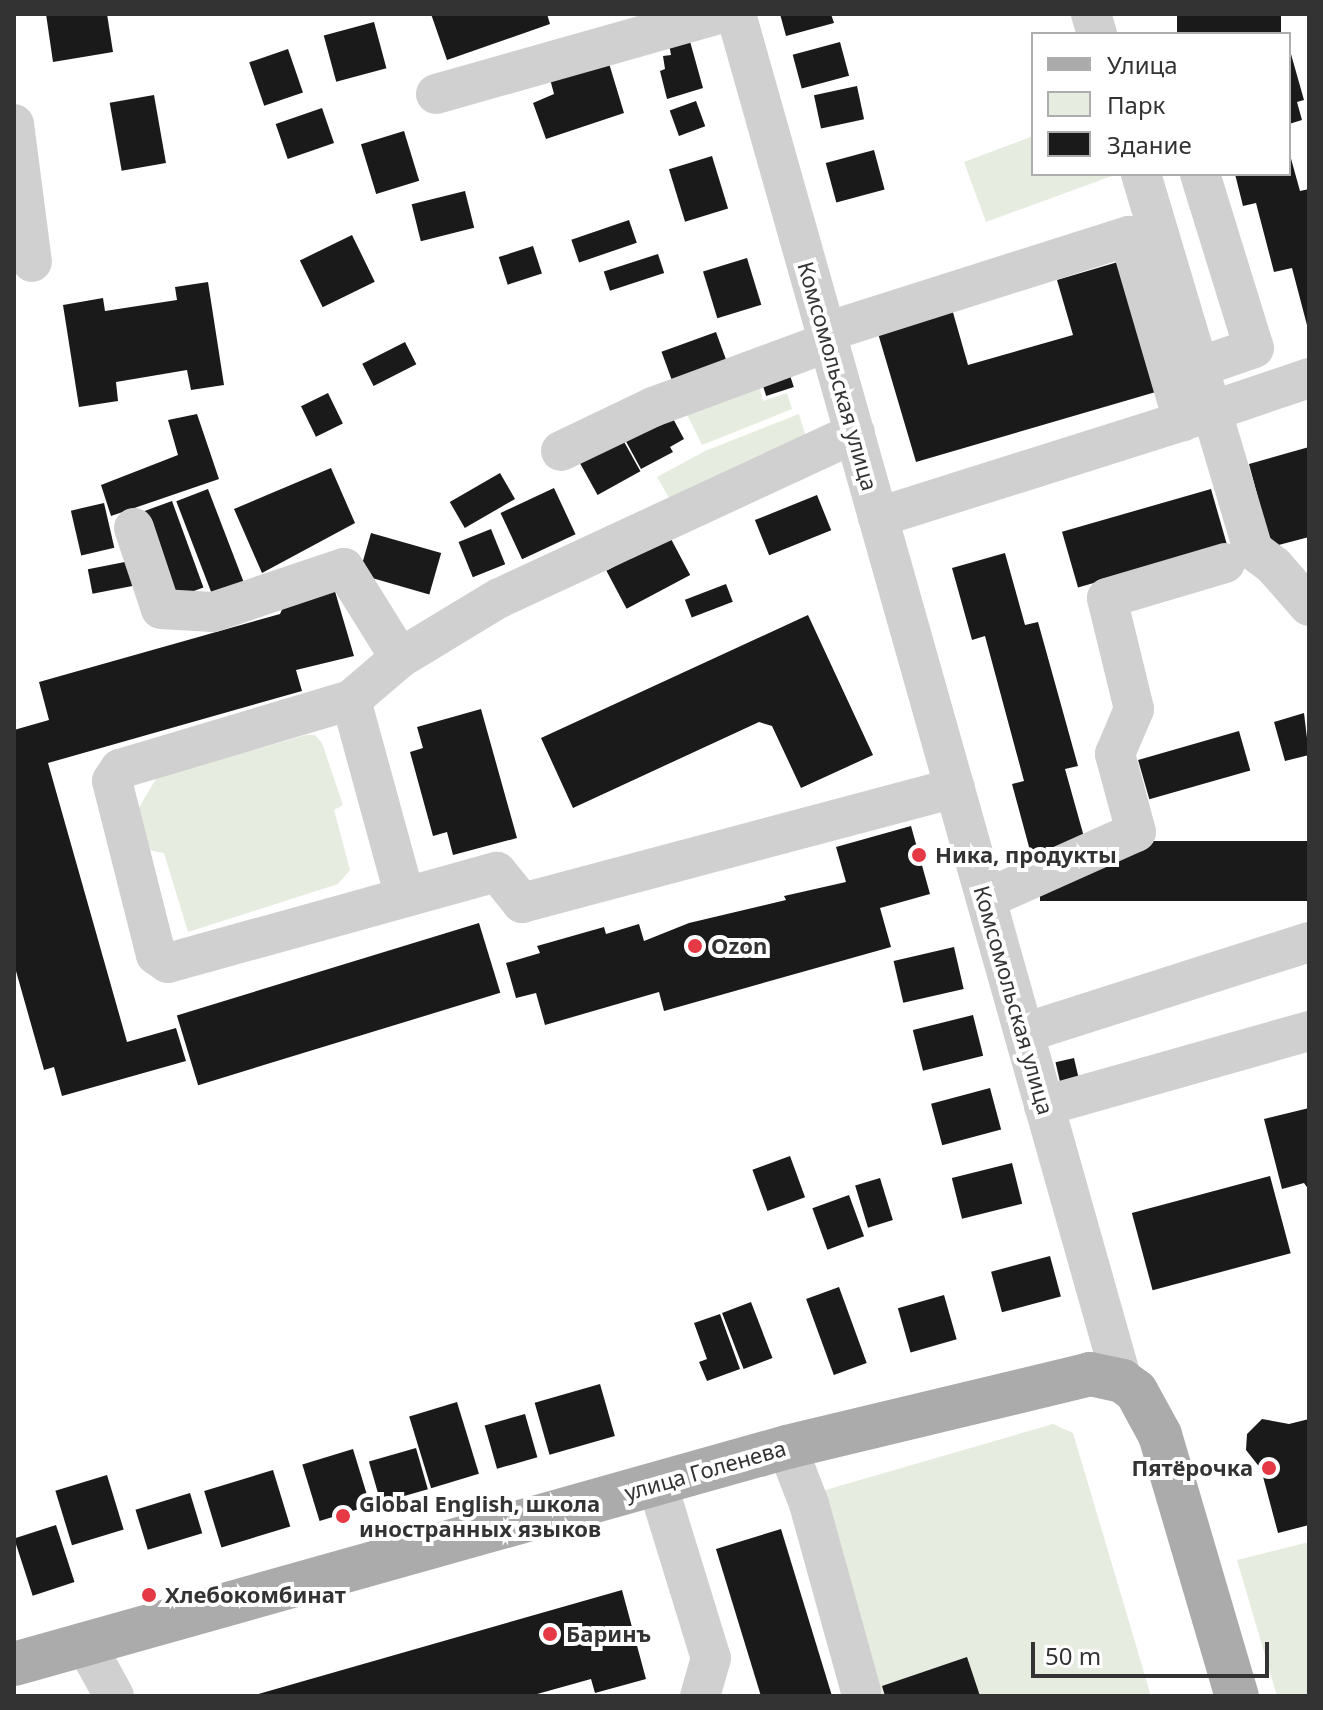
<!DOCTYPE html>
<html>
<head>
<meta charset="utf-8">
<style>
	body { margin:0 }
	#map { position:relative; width:1323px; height:1710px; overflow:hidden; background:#fff; font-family:"Noto Sans",sans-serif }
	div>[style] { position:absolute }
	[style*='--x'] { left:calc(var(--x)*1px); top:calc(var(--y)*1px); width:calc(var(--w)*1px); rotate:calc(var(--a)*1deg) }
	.green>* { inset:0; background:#e6ecdf }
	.building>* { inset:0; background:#1a1a1a; transform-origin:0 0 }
	.minor>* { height:40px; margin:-20px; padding:0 20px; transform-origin:20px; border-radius:20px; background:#d0d0d0 }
	.major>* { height:44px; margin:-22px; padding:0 22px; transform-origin:22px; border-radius:22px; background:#ababab }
	.dots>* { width:22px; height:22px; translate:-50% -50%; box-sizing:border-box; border:4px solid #fff; border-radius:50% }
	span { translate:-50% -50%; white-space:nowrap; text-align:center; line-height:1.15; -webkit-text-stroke:8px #fff; paint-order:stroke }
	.street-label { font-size:22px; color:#333 }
	.poi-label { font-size:22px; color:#333; font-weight:700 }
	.left { translate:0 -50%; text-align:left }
	.right { translate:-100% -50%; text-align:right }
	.frame { position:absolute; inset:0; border:16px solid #333; pointer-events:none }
	.legend { position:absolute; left:1031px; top:32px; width:260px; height:144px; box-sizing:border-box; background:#fff; border:2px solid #adadad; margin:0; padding:10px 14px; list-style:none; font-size:24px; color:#333 }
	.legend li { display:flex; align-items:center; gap:16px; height:40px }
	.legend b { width:40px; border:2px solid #adadad }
	.scale { position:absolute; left:1031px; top:1642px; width:238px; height:36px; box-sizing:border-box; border:4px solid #333; border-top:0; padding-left:10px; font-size:24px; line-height:28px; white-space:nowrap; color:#333; -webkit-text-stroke:6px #fff; paint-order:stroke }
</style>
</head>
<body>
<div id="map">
	<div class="green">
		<div style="clip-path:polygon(1033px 136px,1033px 174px,1112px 176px,986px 222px,964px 162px)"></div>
		<div style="clip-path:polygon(757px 378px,763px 401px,787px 393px,792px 409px,702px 445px,684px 408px)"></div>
		<div style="clip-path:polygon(799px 414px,807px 440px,671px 501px,657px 477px,705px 451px)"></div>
		<div style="clip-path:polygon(306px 735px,315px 735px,322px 743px,343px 805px,334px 810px,350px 870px,338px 884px,188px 932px,164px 853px,148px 850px,137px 811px,157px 777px)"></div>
		<div style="clip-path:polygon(1053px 1424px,1073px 1433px,1151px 1696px,846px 1696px,791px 1500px)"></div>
		<div style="clip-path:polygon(1309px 1542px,1309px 1696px,1277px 1696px,1237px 1560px)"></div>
	</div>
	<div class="building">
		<div style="clip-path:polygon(46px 14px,107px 14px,113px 52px,53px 62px)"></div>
		<div style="clip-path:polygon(431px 14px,547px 14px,550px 24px,447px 60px)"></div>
		<div style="clip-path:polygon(780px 14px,831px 14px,834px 23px,786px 36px)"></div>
		<div style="left:1177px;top:14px;width:104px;height:21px"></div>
		<div style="left:374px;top:22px;width:48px;height:52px;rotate:75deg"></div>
		<div style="clip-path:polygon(686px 27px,703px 88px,667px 99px,660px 71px,665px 69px,663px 56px,671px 55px,667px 33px)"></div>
		<div style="left:840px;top:42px;width:35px;height:49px;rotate:75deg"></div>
		<div style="clip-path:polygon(1289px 47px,1304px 100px,1297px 102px,1302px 120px,1289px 124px)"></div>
		<div style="left:288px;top:49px;width:46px;height:41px;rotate:71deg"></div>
		<div style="clip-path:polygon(608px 60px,624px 113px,546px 139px,533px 103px,554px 94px,550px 79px)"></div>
		<div style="left:857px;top:86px;width:34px;height:44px;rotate:78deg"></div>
		<div style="left:154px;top:95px;width:69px;height:45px;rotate:80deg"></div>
		<div style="left:696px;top:101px;width:27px;height:28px;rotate:70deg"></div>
		<div style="left:322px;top:108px;width:37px;height:49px;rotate:71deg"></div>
		<div style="left:404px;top:131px;width:52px;height:45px;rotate:73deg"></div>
		<div style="left:874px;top:150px;width:41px;height:50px;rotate:75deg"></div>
		<div style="clip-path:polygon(1290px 155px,1300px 191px,1309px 189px,1308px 329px,1292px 268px,1274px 272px,1256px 203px,1243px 206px,1235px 174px,1289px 174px)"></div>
		<div style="left:712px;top:156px;width:55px;height:45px;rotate:73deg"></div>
		<div style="left:465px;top:191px;width:38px;height:55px;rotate:76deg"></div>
		<div style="left:629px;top:220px;width:24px;height:61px;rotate:71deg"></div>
		<div style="left:352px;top:235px;width:52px;height:58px;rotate:64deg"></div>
		<div style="left:533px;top:246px;width:29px;height:36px;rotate:72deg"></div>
		<div style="left:658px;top:254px;width:20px;height:57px;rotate:72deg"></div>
		<div style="left:747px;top:258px;width:49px;height:46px;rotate:73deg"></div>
		<div style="clip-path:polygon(1128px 259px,1166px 389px,916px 462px,877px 330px,952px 309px,968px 365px,1073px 335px,1057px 280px)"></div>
		<div style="clip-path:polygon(208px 282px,224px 385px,191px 390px,187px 370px,116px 382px,118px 401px,79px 407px,63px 305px,103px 298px,105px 311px,177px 300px,175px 287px)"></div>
		<div style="left:716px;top:332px;width:37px;height:58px;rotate:70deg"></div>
		<div style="left:405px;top:342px;width:25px;height:48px;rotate:63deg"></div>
		<div style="left:787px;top:366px;width:22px;height:29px;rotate:72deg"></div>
		<div style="left:328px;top:393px;width:34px;height:30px;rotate:64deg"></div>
		<div style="clip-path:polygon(669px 411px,684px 439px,670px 447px,673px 452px,641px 469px,623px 436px)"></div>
		<div style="clip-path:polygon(197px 414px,219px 479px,111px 516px,101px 485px,178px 455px,168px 420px)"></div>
		<div style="left:622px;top:438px;width:38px;height:49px;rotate:61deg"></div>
		<div style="clip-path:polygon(1309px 447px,1309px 537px,1271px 547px,1249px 464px)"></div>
		<div style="clip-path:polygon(331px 468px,355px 523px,262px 573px,234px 509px)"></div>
		<div style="left:500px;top:473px;width:30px;height:58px;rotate:60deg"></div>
		<div style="left:554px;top:488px;width:51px;height:59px;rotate:65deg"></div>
		<div style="left:208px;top:489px;width:103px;height:34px;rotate:69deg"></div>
		<div style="left:1211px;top:489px;width:58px;height:155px;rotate:74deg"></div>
		<div style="left:817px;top:495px;width:38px;height:67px;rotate:68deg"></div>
		<div style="left:172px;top:501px;width:92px;height:32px;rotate:70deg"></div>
		<div style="left:104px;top:503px;width:46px;height:34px;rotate:77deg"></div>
		<div style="left:491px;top:529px;width:38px;height:35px;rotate:68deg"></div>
		<div style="left:371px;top:533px;width:73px;height:43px;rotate:16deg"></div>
		<div style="left:670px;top:537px;width:43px;height:72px;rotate:62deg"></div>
		<div style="clip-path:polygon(1005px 553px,1025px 625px,1038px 622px,1078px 766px,1065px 769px,1086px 844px,1032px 858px,1012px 784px,1024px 781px,985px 636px,972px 640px,952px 568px)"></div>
		<div style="left:130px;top:561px;width:25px;height:43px;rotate:79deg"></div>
		<div style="left:726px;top:584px;width:19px;height:44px;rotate:69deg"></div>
		<div style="clip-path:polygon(334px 588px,354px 656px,296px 670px,302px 691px,48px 763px,127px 1042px,176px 1028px,186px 1061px,62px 1096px,54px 1067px,44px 1070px,14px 964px,14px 730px,49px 720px,39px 682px,280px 614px,286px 601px)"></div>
		<div style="clip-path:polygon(808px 615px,873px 755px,801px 788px,772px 726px,759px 722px,573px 808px,541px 738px)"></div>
		<div style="clip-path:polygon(481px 709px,517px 838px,453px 855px,447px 832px,433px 836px,410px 752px,423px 748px,417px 727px)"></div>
		<div style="clip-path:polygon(1304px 713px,1309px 755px,1285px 761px,1274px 722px)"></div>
		<div style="left:1239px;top:731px;width:41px;height:105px;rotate:74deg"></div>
		<div style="clip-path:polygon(911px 826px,930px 894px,880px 908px,891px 947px,664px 1011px,659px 992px,545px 1025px,536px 993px,516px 998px,506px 963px,540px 953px,537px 946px,604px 927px,606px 934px,639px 924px,644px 941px,689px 923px,786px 900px,784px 896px,846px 882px,836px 847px)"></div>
		<div style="left:1309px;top:841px;width:60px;height:269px;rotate:90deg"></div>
		<div style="left:479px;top:923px;width:73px;height:316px;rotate:73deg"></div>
		<div style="left:954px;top:947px;width:43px;height:62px;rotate:77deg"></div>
		<div style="left:973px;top:1015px;width:42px;height:62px;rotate:76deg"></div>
		<div style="left:1074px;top:1058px;width:28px;height:19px;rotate:77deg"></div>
		<div style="left:990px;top:1088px;width:43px;height:61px;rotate:75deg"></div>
		<div style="clip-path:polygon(1309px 1108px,1309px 1190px,1304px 1183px,1282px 1189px,1264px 1119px)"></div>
		<div style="left:790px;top:1156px;width:44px;height:40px;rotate:70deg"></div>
		<div style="left:1012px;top:1163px;width:42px;height:62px;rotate:76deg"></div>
		<div style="left:1270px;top:1176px;width:80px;height:143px;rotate:75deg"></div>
		<div style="left:880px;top:1178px;width:44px;height:26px;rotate:73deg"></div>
		<div style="left:849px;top:1195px;width:44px;height:39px;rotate:70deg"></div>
		<div style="left:1050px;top:1256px;width:42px;height:61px;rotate:75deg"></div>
		<div style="left:839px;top:1287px;width:81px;height:35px;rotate:70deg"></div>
		<div style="left:944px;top:1295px;width:46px;height:48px;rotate:74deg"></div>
		<div style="left:751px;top:1302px;width:60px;height:31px;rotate:69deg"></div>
		<div style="clip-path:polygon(720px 1314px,740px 1369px,707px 1381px,699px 1362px,707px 1359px,694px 1323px)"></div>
		<div style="left:600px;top:1384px;width:54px;height:68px;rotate:74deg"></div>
		<div style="left:457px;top:1402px;width:75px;height:50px;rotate:73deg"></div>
		<div style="left:525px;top:1414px;width:45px;height:42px;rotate:74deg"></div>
		<div style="clip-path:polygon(1262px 1419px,1289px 1424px,1309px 1419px,1309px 1525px,1278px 1533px,1261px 1469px,1246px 1450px,1247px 1434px)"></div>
		<div style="left:416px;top:1448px;width:43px;height:49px;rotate:74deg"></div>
		<div style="left:353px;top:1449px;width:59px;height:53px;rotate:73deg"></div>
		<div style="left:273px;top:1470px;width:59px;height:72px;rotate:73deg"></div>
		<div style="left:107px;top:1475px;width:57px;height:54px;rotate:73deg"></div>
		<div style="left:190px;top:1493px;width:42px;height:57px;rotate:73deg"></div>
		<div style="left:56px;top:1525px;width:60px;height:44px;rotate:72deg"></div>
		<div style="left:781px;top:1529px;width:174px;height:68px;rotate:73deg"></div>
		<div style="clip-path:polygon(622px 1590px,646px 1679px,595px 1693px,591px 1679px,530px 1696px,251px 1696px)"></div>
		<div style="clip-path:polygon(967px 1657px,980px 1696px,885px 1696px,882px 1686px)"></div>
	</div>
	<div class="minor">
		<div style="--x:736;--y:14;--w:1420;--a:74.23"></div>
		<div style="--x:1091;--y:14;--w:21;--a:73"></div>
		<div style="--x:436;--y:94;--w:293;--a:-15.8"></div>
		<div style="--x:14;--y:124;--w:139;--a:82.6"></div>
		<div style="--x:1141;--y:174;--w:392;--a:73.4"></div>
		<div style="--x:1253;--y:550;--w:26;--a:37"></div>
		<div style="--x:1274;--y:566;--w:53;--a:48.8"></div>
		<div style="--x:1200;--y:174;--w:182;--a:72.8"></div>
		<div style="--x:1254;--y:348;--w:55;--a:160.9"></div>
		<div style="--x:826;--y:332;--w:318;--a:-17.6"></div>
		<div style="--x:1129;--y:236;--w:193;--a:73.7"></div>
		<div style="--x:1183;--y:421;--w:320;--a:162.5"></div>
		<div style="--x:1188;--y:419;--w:128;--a:-18.7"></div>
		<div style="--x:855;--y:433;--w:392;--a:155.1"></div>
		<div style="--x:499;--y:598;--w:116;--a:148.8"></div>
		<div style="--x:400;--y:658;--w:65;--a:139.4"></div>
		<div style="--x:351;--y:700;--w:241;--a:163.4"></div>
		<div style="--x:120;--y:769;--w:14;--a:124"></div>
		<div style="--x:112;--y:781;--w:179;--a:75.8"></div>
		<div style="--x:156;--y:955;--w:14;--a:34"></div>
		<div style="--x:168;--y:963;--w:341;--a:-15.5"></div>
		<div style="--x:497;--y:872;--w:40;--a:51"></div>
		<div style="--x:522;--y:903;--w:448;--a:-14.9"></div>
		<div style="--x:561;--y:451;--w:102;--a:-25.6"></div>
		<div style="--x:653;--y:407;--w:188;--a:-20.3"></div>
		<div style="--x:134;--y:528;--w:85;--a:71.6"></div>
		<div style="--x:161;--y:609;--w:52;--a:3.3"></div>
		<div style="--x:213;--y:612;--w:138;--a:-18.6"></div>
		<div style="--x:344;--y:568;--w:106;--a:58.1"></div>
		<div style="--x:351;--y:700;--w:204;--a:74.7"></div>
		<div style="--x:986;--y:899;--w:164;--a:-24.1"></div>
		<div style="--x:1136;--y:832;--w:81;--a:-105.1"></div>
		<div style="--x:1115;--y:754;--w:49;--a:-67.1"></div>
		<div style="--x:1134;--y:709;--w:114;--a:-103.7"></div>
		<div style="--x:1107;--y:598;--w:123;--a:-16.5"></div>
		<div style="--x:1024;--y:1033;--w:299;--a:-17.7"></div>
		<div style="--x:1044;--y:1106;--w:275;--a:-15.8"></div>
		<div style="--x:787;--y:1447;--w:61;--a:68.9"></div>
		<div style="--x:809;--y:1504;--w:195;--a:74.5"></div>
		<div style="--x:657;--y:1483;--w:183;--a:72.9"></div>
		<div style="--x:711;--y:1658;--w:40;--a:106"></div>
		<div style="--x:86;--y:1645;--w:58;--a:61.2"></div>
	</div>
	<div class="major">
		<div style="--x:14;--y:1664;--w:803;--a:-15.68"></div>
		<div style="--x:787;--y:1447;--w:312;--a:-13.5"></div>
		<div style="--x:1090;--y:1374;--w:33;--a:12"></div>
		<div style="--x:1122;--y:1381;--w:17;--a:36"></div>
		<div style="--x:1136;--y:1391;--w:50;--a:61.4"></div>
		<div style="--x:1160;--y:1435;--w:272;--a:73.6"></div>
	</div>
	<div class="dots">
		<div style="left:919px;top:855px;background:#e63946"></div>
		<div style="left:695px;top:946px;background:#e63946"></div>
		<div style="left:1269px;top:1468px;background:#e63946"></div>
		<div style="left:343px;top:1516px;background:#e63946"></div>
		<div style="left:149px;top:1595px;background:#e63946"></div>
		<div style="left:550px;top:1634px;background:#e63946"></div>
	</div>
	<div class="street-label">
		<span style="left:838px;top:376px;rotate:74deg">Комсомольская улица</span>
		<span style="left:1014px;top:1000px;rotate:74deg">Комсомольская улица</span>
		<span style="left:705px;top:1470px;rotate:-16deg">улица Голенева</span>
	</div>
	<div class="poi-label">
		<span class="left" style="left:935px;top:855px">Ника, продукты</span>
		<span class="left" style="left:711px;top:946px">Ozon</span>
		<span class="right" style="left:1253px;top:1468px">Пятёрочка</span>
		<span class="left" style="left:359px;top:1516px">Global English, школа<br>иностранных языков</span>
		<span class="left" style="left:165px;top:1595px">Хлебокомбинат</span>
		<span class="left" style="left:566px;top:1634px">Баринъ</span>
	</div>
	<div class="frame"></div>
	<ul class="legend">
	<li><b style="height:10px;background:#ababab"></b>Улица</li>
	<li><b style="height:22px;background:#e6ecdf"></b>Парк</li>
	<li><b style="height:22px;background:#1a1a1a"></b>Здание</li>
	</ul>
	<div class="scale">50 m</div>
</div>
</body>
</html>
